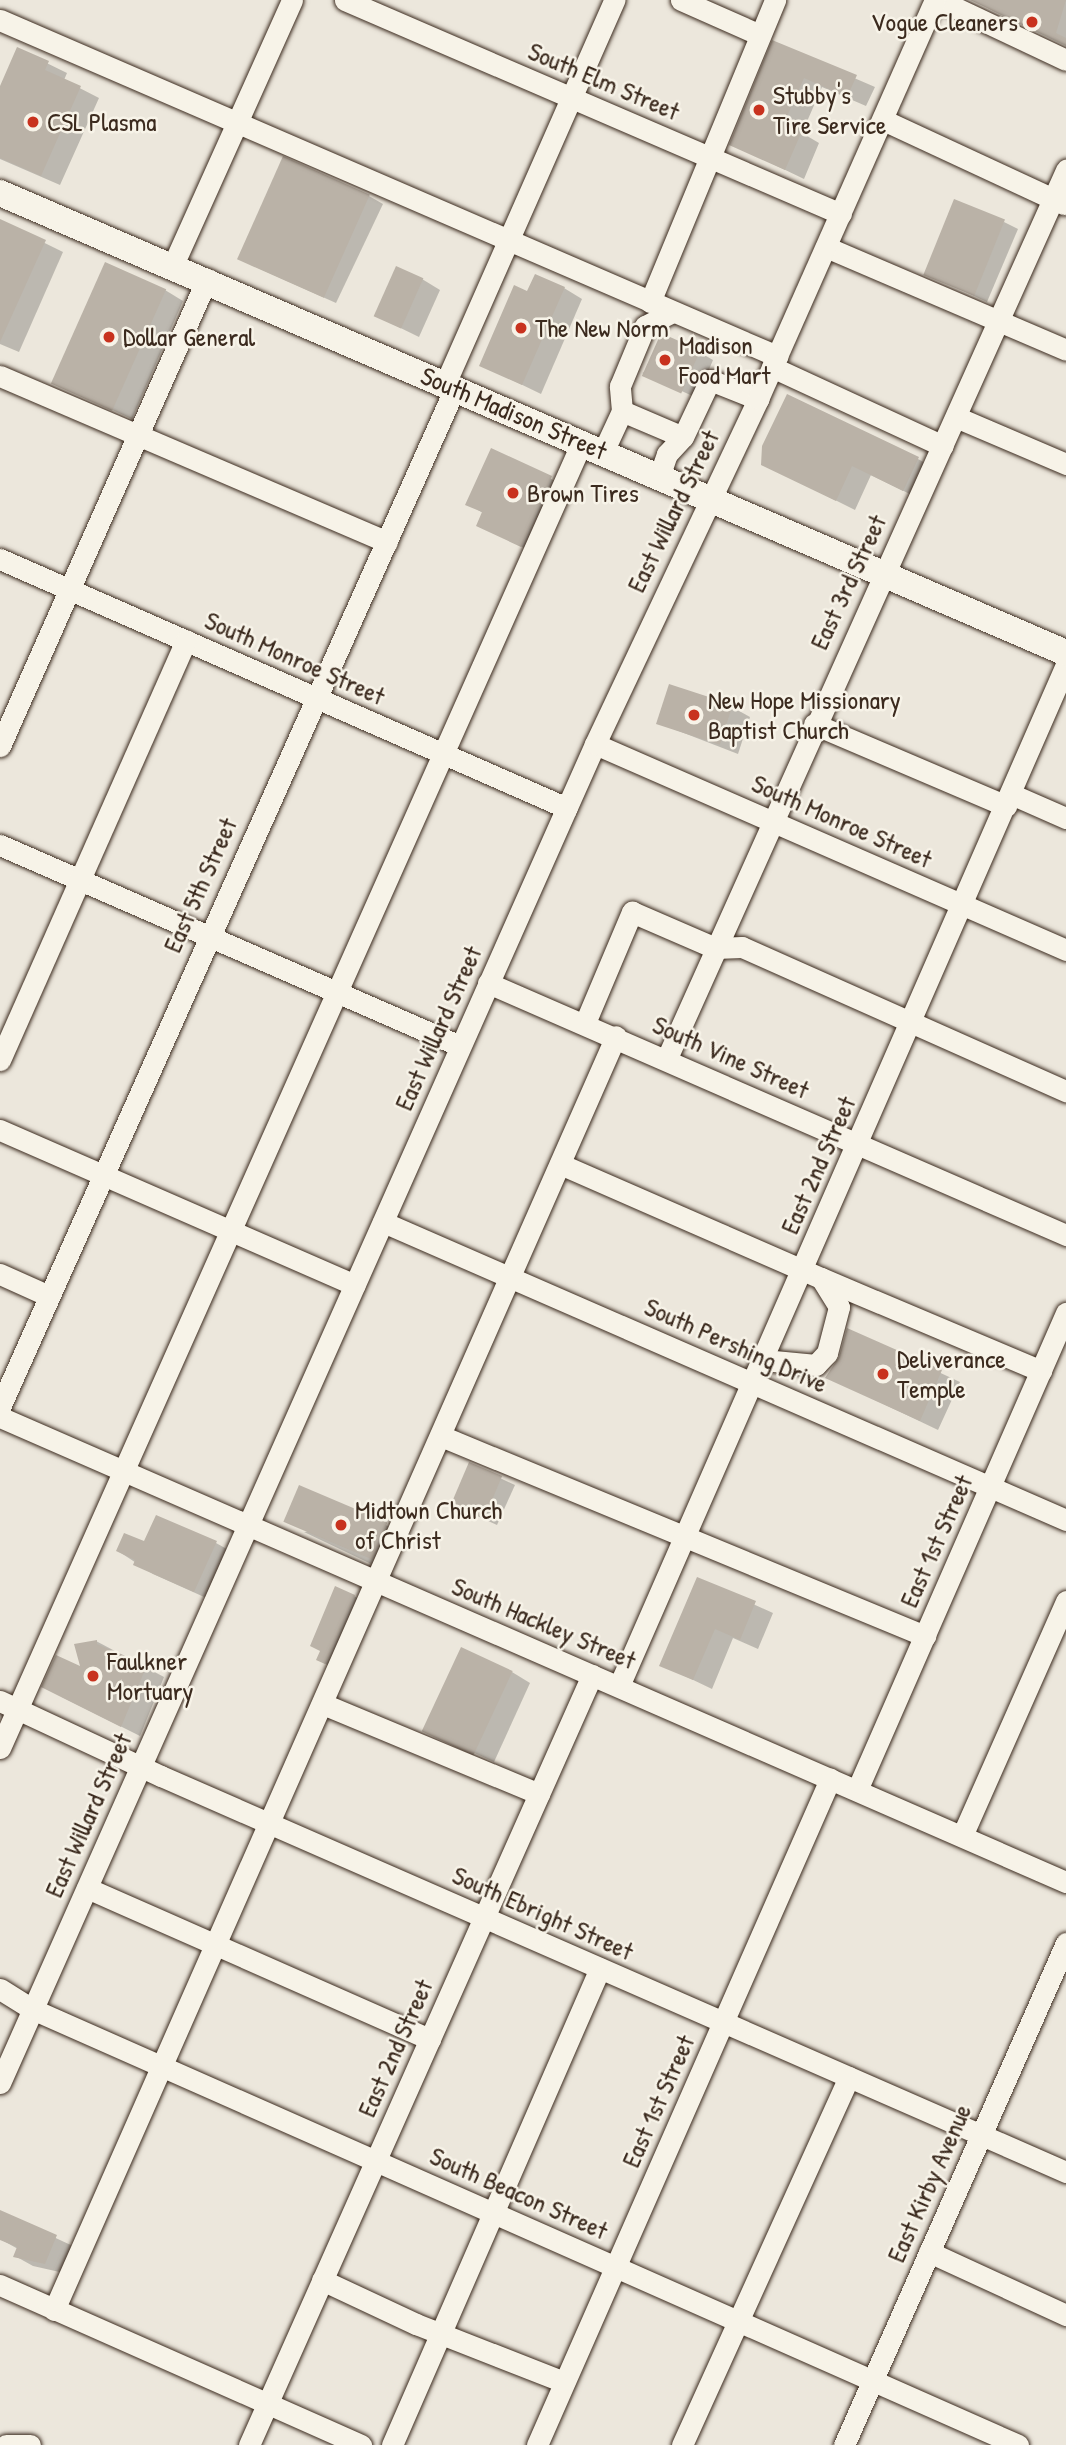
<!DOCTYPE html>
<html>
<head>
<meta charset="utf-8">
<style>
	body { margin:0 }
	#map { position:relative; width:1066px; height:2445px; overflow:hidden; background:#ece7dc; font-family:"Patrick Hand",sans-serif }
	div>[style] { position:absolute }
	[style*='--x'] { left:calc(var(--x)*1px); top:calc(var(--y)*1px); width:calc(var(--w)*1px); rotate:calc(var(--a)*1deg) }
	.shadow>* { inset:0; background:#0003; transform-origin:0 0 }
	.building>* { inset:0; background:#bab2a7; transform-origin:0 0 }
	.roads { filter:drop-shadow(0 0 2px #3b2a1e) drop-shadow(0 0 2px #3b2a1e) }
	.minor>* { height:21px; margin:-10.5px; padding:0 10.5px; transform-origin:10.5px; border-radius:10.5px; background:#f7f3e8 }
	.major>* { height:26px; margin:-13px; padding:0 13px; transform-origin:13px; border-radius:13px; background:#f7f3e8 }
	.dots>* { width:19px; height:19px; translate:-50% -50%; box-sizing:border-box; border:4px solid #f7f3e8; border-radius:50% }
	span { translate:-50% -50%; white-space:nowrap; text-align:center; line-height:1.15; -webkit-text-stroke:5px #f7f3e8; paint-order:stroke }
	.poi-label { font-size:26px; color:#3b2a1e }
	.right { translate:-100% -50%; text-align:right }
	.left { translate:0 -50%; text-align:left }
	.street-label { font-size:26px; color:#3b2a1e }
</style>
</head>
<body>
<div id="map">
	<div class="shadow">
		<div style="clip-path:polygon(974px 0,1066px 0,1066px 46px,993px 11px)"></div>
		<div style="clip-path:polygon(773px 43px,875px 87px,866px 106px,822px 87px,802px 133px,819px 143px,804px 179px,731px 144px)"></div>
		<div style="clip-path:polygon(18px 49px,67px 73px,64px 80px,99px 98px,60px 185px,0 159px,0 91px)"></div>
		<div style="clip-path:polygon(369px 196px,383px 204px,336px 303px,251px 265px)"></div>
		<div style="clip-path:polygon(0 221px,63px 252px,19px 352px,0 344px)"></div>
		<div style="clip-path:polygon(1004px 222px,1018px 229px,987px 302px,925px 273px)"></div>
		<div style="clip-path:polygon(422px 279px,440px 290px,419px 337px,376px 316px)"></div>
		<div style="clip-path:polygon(564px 288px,582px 299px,541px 394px,481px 365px,528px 293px)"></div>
		<div style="clip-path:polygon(165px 290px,183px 301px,132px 419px,54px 383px)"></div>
		<div style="clip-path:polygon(699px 352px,713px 360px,697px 398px,642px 373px)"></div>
		<div style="clip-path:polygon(492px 451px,570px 488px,540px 556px,478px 525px,483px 513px,468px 504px)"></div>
		<div style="clip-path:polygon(918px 459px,936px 469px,922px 500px,871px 475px,855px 510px,763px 464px)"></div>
		<div style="clip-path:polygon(732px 707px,750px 717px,738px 754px,658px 723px)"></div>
		<div style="clip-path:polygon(848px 1330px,960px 1382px,938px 1430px,827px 1377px,841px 1358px)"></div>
		<div style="clip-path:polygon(470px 1464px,515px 1485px,497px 1525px,466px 1511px)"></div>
		<div style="clip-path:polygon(386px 1525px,404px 1536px,388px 1572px,304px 1532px)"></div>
		<div style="clip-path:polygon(145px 1543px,216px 1543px,234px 1553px,213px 1601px,153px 1574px,118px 1551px)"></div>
		<div style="clip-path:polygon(698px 1579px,773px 1613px,758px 1649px,733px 1638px,712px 1689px,662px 1665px)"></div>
		<div style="left:354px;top:1596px;width:22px;height:73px;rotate:30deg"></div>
		<div style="clip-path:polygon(96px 1641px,164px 1677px,140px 1736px,62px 1697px)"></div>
		<div style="clip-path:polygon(512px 1672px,530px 1683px,494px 1762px,425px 1730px)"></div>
		<div style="clip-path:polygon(0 2212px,75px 2247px,64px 2273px,33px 2266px,15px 2256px,18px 2249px,0 2239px)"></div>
	</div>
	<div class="building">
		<div style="clip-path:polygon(970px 0,1066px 0,1056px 33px,1066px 38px,1066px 45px)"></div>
		<div style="clip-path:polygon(772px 40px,857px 75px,847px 97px,804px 78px,784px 123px,802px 131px,785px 170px,729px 145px)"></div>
		<div style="clip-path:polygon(17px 47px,49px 61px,45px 70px,81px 86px,41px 176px,0 158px,0 86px)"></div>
		<div style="left:283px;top:156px;width:95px;height:113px;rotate:24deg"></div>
		<div style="left:954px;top:199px;width:55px;height:82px;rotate:22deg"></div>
		<div style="clip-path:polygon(0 219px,46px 240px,0 342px)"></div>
		<div style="left:105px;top:262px;width:67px;height:133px;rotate:24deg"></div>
		<div style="left:396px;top:266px;width:30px;height:55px;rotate:24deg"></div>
		<div style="clip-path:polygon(535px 274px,565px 287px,522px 385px,479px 366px,514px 285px,527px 291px)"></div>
		<div style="left:661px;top:333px;width:43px;height:47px;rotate:24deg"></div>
		<div style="clip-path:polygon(787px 394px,919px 457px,903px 491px,852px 466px,836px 501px,761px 465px,762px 446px)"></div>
		<div style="clip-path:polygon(491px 448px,552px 476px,521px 547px,476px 526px,482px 512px,465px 505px)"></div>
		<div style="left:669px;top:684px;width:67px;height:42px;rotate:18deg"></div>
		<div style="clip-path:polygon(847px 1328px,942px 1370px,920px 1421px,825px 1378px,839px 1357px)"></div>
		<div style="left:469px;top:1462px;width:36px;height:46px;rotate:23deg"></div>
		<div style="left:299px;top:1485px;width:96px;height:40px;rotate:23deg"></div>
		<div style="clip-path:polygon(156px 1515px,217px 1541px,194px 1592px,133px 1565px,135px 1560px,116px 1551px,124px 1533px,144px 1541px)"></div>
		<div style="clip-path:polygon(697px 1577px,756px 1601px,740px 1640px,715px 1629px,693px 1680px,659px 1666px)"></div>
		<div style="clip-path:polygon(335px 1586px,355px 1595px,325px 1664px,316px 1660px,320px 1651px,310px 1646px)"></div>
		<div style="clip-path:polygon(97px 1640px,97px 1644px,147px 1665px,121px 1727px,41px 1687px,56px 1655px,80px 1666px,74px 1644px)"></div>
		<div style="left:461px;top:1647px;width:57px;height:93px;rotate:25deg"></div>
		<div style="clip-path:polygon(0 2210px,57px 2235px,45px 2264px,13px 2257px,17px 2247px,0 2240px)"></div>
	</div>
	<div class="roads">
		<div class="minor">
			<div style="--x:345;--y:0;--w:540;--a:23.34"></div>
			<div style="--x:681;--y:0;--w:86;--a:23.9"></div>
			<div style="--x:939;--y:0;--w:140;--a:25.3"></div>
			<div style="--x:0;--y:20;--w:847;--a:23.39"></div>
			<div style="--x:883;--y:120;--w:200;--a:24.9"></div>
			<div style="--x:826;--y:247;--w:261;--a:23.2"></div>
			<div style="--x:173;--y:265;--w:290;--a:-65.8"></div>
			<div style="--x:650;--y:302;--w:327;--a:-67.5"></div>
			<div style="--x:772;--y:367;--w:188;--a:24.8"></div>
			<div style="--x:0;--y:376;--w:421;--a:23.2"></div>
			<div style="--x:445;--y:384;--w:420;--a:-66.2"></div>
			<div style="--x:622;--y:411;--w:25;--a:-95"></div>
			<div style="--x:620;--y:386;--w:65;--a:-67.4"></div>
			<div style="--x:645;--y:326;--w:30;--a:-27"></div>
			<div style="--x:956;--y:417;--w:120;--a:23.1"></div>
			<div style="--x:603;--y:452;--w:45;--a:-65.1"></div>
			<div style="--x:622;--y:411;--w:66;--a:23.1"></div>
			<div style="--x:683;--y:437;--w:63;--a:-64.7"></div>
			<div style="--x:710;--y:380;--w:52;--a:21.6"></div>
			<div style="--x:659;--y:477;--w:24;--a:-71"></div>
			<div style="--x:667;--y:454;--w:23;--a:-47"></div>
			<div style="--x:0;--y:559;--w:619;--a:23.71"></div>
			<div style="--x:814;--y:724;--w:209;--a:23.1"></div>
			<div style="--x:595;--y:744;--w:514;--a:23.62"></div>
			<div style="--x:0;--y:746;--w:511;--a:-66.09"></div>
			<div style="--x:1011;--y:794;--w:60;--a:23.6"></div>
			<div style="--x:0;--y:845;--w:502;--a:23.6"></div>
			<div style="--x:488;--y:983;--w:631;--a:23.56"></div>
			<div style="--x:585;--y:1023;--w:121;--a:-67.1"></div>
			<div style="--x:632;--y:912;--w:90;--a:23.4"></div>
			<div style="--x:715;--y:948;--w:27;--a:-2"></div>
			<div style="--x:742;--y:947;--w:355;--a:24"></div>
			<div style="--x:667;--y:1058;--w:974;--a:-65.8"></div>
			<div style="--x:0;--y:1060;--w:459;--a:-66.1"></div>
			<div style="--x:0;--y:1130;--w:387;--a:23.6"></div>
			<div style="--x:560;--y:1164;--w:285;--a:23.6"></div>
			<div style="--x:821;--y:1278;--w:34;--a:58"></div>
			<div style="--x:839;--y:1307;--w:48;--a:104.6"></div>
			<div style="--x:827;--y:1353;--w:16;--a:133"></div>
			<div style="--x:816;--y:1365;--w:53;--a:-174.6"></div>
			<div style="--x:383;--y:1222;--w:745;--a:23.57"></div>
			<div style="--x:0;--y:1274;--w:54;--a:24.2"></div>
			<div style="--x:821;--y:1278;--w:239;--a:22.9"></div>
			<div style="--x:0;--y:1407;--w:1116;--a:-65.94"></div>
			<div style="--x:0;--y:1417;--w:1163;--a:23.57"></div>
			<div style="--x:441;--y:1436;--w:524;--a:22.45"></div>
			<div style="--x:619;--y:1686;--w:1115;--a:-66.36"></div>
			<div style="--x:0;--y:1701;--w:178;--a:25"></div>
			<div style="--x:161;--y:1776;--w:988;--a:23.63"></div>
			<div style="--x:323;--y:1704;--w:234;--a:22.6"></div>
			<div style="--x:0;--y:1748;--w:1430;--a:-65.98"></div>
			<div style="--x:857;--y:1790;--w:521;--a:-66.34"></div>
			<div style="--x:962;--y:1836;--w:257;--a:-66.1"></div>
			<div style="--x:87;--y:1888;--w:375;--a:23.8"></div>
			<div style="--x:0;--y:1989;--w:38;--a:32"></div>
			<div style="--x:32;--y:2009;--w:1078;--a:23.85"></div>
			<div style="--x:0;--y:2083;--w:1465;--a:-66.04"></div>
			<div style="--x:595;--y:744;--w:382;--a:-64.7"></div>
			<div style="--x:758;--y:399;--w:436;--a:-66.1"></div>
			<div style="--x:929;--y:2252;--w:151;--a:24.7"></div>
			<div style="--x:322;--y:2280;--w:104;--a:25.1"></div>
			<div style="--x:416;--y:2324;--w:159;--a:21.4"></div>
			<div style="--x:0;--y:2285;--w:395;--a:23.9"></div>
			<div style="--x:54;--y:2310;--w:1392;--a:-66.2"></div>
			<div style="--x:6;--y:2445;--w:24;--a:0"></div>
			<div style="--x:249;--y:2445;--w:843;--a:-65.99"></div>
			<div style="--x:392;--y:2445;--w:520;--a:-66.44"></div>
			<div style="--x:537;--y:2445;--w:728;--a:-66.25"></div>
			<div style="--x:682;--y:2445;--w:404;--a:-65.6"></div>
			<div style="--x:844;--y:2445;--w:549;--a:-66.14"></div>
		</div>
		<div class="major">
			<div style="--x:0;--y:193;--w:1161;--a:23.34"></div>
		</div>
	</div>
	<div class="dots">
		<div style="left:1032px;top:22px;background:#c8321e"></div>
		<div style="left:759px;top:110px;background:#c8321e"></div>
		<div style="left:33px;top:122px;background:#c8321e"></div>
		<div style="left:521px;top:328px;background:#c8321e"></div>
		<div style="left:109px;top:337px;background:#c8321e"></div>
		<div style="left:665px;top:360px;background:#c8321e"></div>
		<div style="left:513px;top:493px;background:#c8321e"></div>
		<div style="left:694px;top:715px;background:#c8321e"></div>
		<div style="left:883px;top:1374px;background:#c8321e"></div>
		<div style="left:341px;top:1525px;background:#c8321e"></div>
		<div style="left:93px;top:1676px;background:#c8321e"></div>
	</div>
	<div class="poi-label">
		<span class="right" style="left:1018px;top:22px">Vogue Cleaners</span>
		<span class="left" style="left:773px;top:110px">Stubby's<br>Tire Service</span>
		<span class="left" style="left:47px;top:122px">CSL Plasma</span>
		<span class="left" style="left:535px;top:328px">The New Norm</span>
		<span class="left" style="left:123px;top:337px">Dollar General</span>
		<span class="left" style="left:679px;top:360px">Madison<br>Food Mart</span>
		<span class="left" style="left:527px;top:493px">Brown Tires</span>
		<span class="left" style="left:708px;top:715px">New Hope Missionary<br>Baptist Church</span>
		<span class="left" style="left:897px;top:1374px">Deliverance<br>Temple</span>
		<span class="left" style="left:355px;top:1525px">Midtown Church<br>of Christ</span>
		<span class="left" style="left:107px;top:1676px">Faulkner<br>Mortuary</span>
	</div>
	<div class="street-label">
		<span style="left:604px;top:81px;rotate:23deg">South Elm Street</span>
		<span style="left:514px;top:413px;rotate:23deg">South Madison Street</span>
		<span style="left:673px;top:511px;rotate:-64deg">East Willard Street</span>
		<span style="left:848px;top:582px;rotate:-65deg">East 3rd Street</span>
		<span style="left:295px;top:658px;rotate:24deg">South Monroe Street</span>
		<span style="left:842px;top:821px;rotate:24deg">South Monroe Street</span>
		<span style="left:200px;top:885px;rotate:-66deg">East 5th Street</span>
		<span style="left:438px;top:1028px;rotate:-66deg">East Willard Street</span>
		<span style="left:731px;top:1057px;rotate:24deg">South Vine Street</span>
		<span style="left:818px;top:1165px;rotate:-66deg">East 2nd Street</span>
		<span style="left:736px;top:1345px;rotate:24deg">South Pershing Drive</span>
		<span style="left:936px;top:1541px;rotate:-66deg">East 1st Street</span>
		<span style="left:544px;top:1623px;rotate:23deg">South Hackley Street</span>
		<span style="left:88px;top:1815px;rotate:-66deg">East Willard Street</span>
		<span style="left:543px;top:1913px;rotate:24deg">South Ebright Street</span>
		<span style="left:395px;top:2048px;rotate:-66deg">East 2nd Street</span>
		<span style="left:658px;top:2101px;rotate:-66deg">East 1st Street</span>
		<span style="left:929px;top:2183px;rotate:-66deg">East Kirby Avenue</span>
		<span style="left:519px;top:2193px;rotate:24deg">South Beacon Street</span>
	</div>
</div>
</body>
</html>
